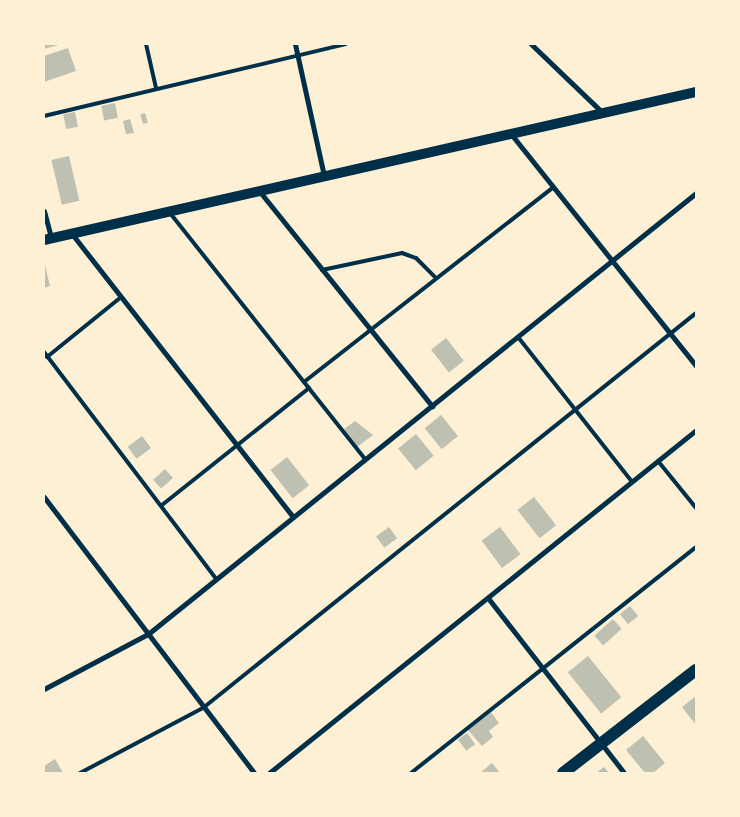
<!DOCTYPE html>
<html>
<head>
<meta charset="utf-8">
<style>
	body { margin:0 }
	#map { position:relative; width:740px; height:817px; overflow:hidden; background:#fdf0d5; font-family:Raleway,sans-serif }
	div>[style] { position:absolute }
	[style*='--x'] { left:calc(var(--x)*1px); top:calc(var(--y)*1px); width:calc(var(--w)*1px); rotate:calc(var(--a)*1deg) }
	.building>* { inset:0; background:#bec0b2; transform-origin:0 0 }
	.service>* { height:4px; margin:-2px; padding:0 2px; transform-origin:2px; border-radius:2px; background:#003049 }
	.minor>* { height:5px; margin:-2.5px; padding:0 2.5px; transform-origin:2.5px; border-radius:2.5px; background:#003049 }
	.secondary>* { height:10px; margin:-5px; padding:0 5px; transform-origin:5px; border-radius:5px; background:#003049 }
	.primary>* { height:12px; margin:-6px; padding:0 6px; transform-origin:6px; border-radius:6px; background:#003049 }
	span { translate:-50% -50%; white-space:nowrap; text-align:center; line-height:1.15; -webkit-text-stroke:4px #fdf0d5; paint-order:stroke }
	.frame { position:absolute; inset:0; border:45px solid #fdf0d5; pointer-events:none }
</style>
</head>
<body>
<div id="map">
	<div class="building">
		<div style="clip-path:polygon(44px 44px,62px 44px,44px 49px)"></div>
		<div style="clip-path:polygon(68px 48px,76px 71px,44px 82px,44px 56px)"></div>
		<div style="left:115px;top:103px;width:15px;height:14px;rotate:79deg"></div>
		<div style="left:75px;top:112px;width:15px;height:12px;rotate:79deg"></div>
		<div style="left:145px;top:113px;width:10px;height:5px;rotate:73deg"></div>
		<div style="clip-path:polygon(130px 119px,134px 133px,126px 134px,123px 121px)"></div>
		<div style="left:69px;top:156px;width:46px;height:18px;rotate:77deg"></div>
		<div style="clip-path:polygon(44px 261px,50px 286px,44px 288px)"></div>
		<div style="left:446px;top:338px;width:29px;height:19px;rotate:52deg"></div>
		<div style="left:441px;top:415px;width:27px;height:21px;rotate:51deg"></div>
		<div style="clip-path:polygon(355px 421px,373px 435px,357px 447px,344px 429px)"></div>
		<div style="left:416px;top:434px;width:28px;height:23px;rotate:51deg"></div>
		<div style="left:142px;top:436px;width:15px;height:18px;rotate:53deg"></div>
		<div style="left:287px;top:457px;width:36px;height:21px;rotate:52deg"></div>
		<div style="left:165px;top:469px;width:12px;height:16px;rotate:48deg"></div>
		<div style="left:534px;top:497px;width:36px;height:21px;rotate:52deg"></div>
		<div style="left:389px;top:527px;width:14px;height:16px;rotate:54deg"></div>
		<div style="left:500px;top:527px;width:34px;height:23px;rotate:53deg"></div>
		<div style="left:630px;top:606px;width:13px;height:13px;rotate:51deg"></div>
		<div style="left:613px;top:619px;width:13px;height:25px;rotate:48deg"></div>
		<div style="left:588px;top:656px;width:53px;height:26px;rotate:51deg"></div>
		<div style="clip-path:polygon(696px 696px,696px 725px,682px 707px)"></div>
		<div style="clip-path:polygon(491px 712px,499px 723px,489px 731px,493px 737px,482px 746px,468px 730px)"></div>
		<div style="left:467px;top:733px;width:14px;height:11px;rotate:54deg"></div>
		<div style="clip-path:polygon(643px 736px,665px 763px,653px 773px,645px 773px,626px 750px)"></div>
		<div style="clip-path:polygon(55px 759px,63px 773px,44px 773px,44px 766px)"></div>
		<div style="clip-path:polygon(492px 763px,500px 773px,480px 773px)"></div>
		<div style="clip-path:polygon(604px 767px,609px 773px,596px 773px)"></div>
	</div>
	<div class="service">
		<div style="--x:146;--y:44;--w:45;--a:77.2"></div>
		<div style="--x:44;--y:116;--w:310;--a:-13.4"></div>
		<div style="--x:170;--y:213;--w:314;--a:51.6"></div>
		<div style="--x:322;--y:270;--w:82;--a:-12"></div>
		<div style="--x:402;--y:253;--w:15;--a:20"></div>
		<div style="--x:416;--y:258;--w:27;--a:45"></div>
		<div style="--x:518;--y:337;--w:184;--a:51.8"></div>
		<div style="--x:44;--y:352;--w:283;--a:52.8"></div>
		<div style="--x:47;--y:357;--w:95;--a:-39"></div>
		<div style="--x:304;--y:382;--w:315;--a:-38"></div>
		<div style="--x:658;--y:461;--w:60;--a:51"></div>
		<div style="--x:162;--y:505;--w:188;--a:-38.5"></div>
		<div style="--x:80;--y:773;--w:139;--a:-27.9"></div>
		<div style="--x:203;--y:708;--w:632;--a:-38.7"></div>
		<div style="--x:411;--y:773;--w:364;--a:-38.4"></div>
	</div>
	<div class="minor">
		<div style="--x:295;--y:44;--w:135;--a:77.6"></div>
		<div style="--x:531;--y:44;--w:98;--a:43.8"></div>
		<div style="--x:511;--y:134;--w:297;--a:51.4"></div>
		<div style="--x:260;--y:192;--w:275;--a:51.2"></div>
		<div style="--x:44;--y:211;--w:28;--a:75"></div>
		<div style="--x:72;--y:234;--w:359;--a:52"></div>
		<div style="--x:44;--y:497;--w:347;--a:52.7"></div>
		<div style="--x:488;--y:598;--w:222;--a:52.1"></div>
		<div style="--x:44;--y:689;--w:118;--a:-27.9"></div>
		<div style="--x:148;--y:634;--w:703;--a:-38.83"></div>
		<div style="--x:269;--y:773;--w:548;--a:-38.77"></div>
	</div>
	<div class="secondary">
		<div style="--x:44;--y:240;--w:669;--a:-12.79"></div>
	</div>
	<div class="primary">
		<div style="--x:563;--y:773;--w:168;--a:-37.8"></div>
	</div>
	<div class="frame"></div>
</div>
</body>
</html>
